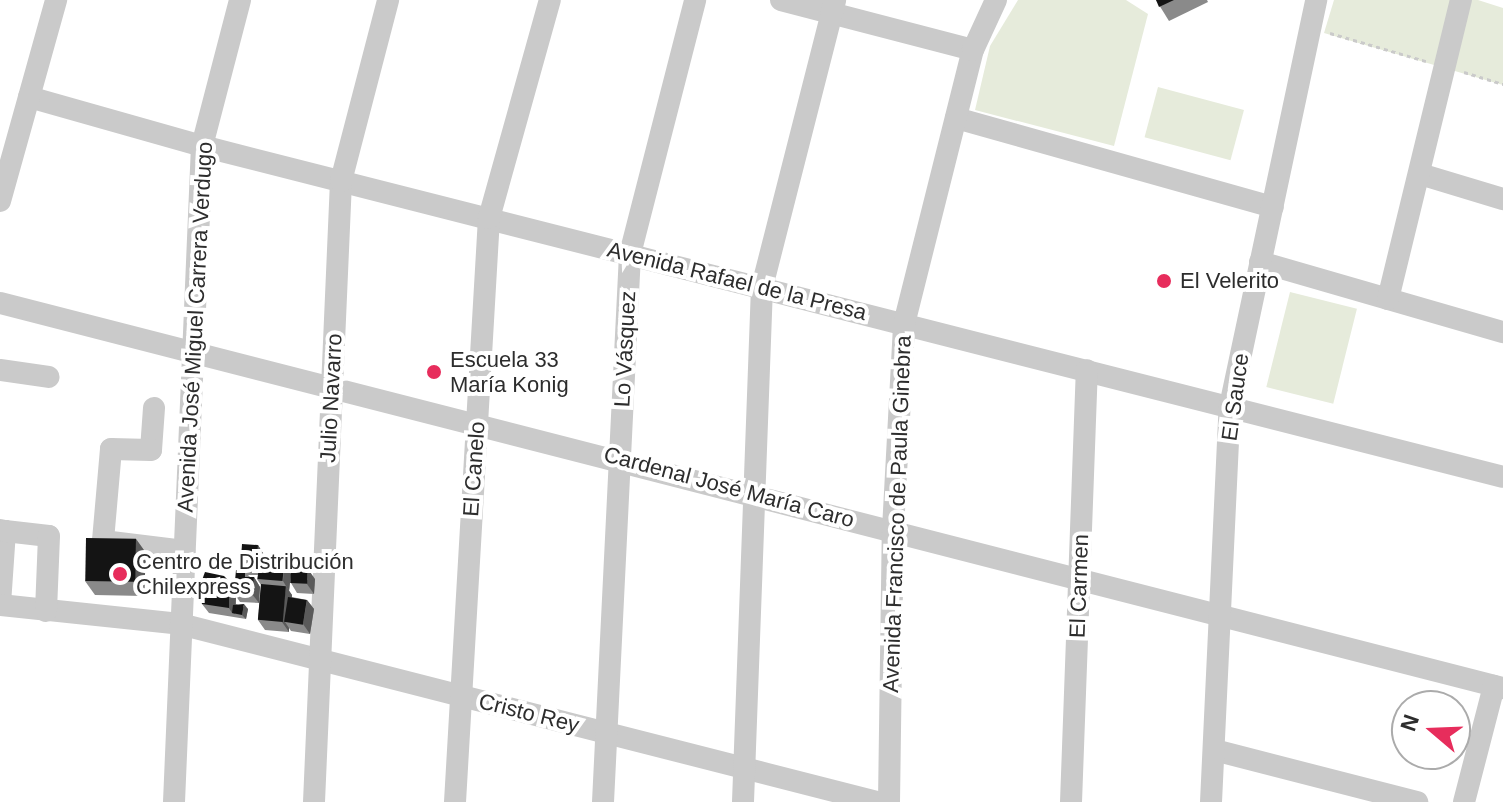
<!DOCTYPE html>
<html>
<head>
<meta charset="utf-8">
<style>
	body { margin:0 }
	#map { position:relative; width:1503px; height:802px; overflow:hidden; background:#fff; font-family:Arial,sans-serif }
	div>[style] { position:absolute }
	[style*='--x'] { left:calc(var(--x)*1px); top:calc(var(--y)*1px); width:calc(var(--w)*1px); rotate:calc(var(--a)*1deg) }
	.green>* { inset:0; background:#e6ebdb; transform-origin:0 0 }
	.path>* { height:3px; margin-top:-1.5px; transform-origin:0; background:repeating-linear-gradient(90deg,#cacaca 0 4px,transparent 0 8px) }
	.minor>* { height:22px; margin:-11px; padding:0 11px; transform-origin:11px; border-radius:11px; background:#cacaca }
	.wall>* { inset:0; background:#8a8a8a }
	.shaded-wall>* { inset:0; background:#5a5a5a }
	.building>* { inset:0; background:#141414; transform-origin:0 0 }
	.dots>* { width:22px; height:22px; translate:-50% -50%; box-sizing:border-box; border:4px solid #fff; border-radius:50% }
	span { translate:-50% -50%; white-space:nowrap; text-align:center; line-height:1.15; -webkit-text-stroke:8px #fff; paint-order:stroke }
	.street-label { font-size:22px; color:#2d2d2d }
	.poi-label { font-size:22px; color:#2d2d2d }
	.left { translate:0 -50%; text-align:left }
	.north { position:absolute; left:1391px; top:690px; width:80px; height:80px; box-sizing:border-box; background:#fff; border:2px solid #ababab; border-radius:50%; rotate:289deg; font-size:22px; font-weight:700; line-height:32px; text-align:center; color:#2d2d2d }
	.north::after { content:''; display:block; margin:auto; width:28px; height:36px; background:#e72d5c; clip-path:polygon(50% 0,100% 100%,50% 72%,0 100%) }
</style>
</head>
<body>
<div id="map">
	<div class="green">
		<div style="clip-path:polygon(1018px 0,1126px 0,1148px 14px,1114px 146px,975px 110px,990px 46px)"></div>
		<div style="clip-path:polygon(1334px 0,1478px 0,1503px 8px,1503px 85px,1324px 33px)"></div>
		<div style="left:1158px;top:87px;width:89px;height:52px;rotate:15deg"></div>
		<div style="left:1290px;top:292px;width:69px;height:98px;rotate:14deg"></div>
	</div>
	<div class="path">
		<div style="--x:1330;--y:33;--w:100;--a:16.3"></div>
		<div style="--x:1464;--y:72;--w:41;--a:17.1"></div>
	</div>
	<div class="minor">
		<div style="--x:781;--y:0;--w:198;--a:14.6"></div>
		<div style="--x:29;--y:97;--w:180;--a:15.8"></div>
		<div style="--x:202;--y:146;--w:1342;--a:14.27"></div>
		<div style="--x:956;--y:118;--w:329;--a:15.7"></div>
		<div style="--x:1420;--y:174;--w:87;--a:16.8"></div>
		<div style="--x:0;--y:201;--w:209;--a:-74.4"></div>
		<div style="--x:1260;--y:262;--w:253;--a:16.1"></div>
		<div style="--x:1388;--y:299;--w:308;--a:-76.3"></div>
		<div style="--x:0;--y:303;--w:1552;--a:14.37"></div>
		<div style="--x:0;--y:370;--w:49;--a:8.1"></div>
		<div style="--x:154;--y:408;--w:42;--a:94.1"></div>
		<div style="--x:151;--y:450;--w:40;--a:-178.6"></div>
		<div style="--x:111;--y:449;--w:92;--a:95"></div>
		<div style="--x:103;--y:541;--w:82;--a:7"></div>
		<div style="--x:0;--y:530;--w:5;--a:11"></div>
		<div style="--x:5;--y:531;--w:74;--a:93.9"></div>
		<div style="--x:0;--y:605;--w:181;--a:6"></div>
		<div style="--x:180;--y:624;--w:719;--a:14.33"></div>
		<div style="--x:5;--y:531;--w:44;--a:6.5"></div>
		<div style="--x:49;--y:536;--w:75;--a:92.3"></div>
		<div style="--x:1214;--y:750;--w:210;--a:14.4"></div>
		<div style="--x:174;--y:802;--w:657;--a:-87.56"></div>
		<div style="--x:202;--y:146;--w:151;--a:-75.4"></div>
		<div style="--x:314;--y:802;--w:622;--a:-87.51"></div>
		<div style="--x:341;--y:181;--w:187;--a:-75.4"></div>
		<div style="--x:455;--y:802;--w:585;--a:-86.67"></div>
		<div style="--x:489;--y:218;--w:226;--a:-74.4"></div>
		<div style="--x:603;--y:802;--w:549;--a:-87.18"></div>
		<div style="--x:630;--y:254;--w:262;--a:-75.6"></div>
		<div style="--x:743;--y:802;--w:515;--a:-87.89"></div>
		<div style="--x:762;--y:287;--w:296;--a:-75.7"></div>
		<div style="--x:889;--y:802;--w:273;--a:-89.2"></div>
		<div style="--x:893;--y:529;--w:205;--a:-86.9"></div>
		<div style="--x:904;--y:324;--w:283;--a:-75.9"></div>
		<div style="--x:973;--y:50;--w:55;--a:-65.3"></div>
		<div style="--x:1071;--y:802;--w:432;--a:-87.9"></div>
		<div style="--x:1211;--y:802;--w:396;--a:-87.3"></div>
		<div style="--x:1230;--y:406;--w:415;--a:-78"></div>
		<div style="--x:1464;--y:802;--w:120;--a:-75.5"></div>
	</div>
	<div class="wall">
		<div style="clip-path:polygon(1156px 0,1207px 0,1208px 2px,1169px 21px)"></div>
		<div style="clip-path:polygon(136px 539px,146px 553px,144px 596px,95px 595px,85px 581px)"></div>
		<div style="clip-path:polygon(258px 545px,264px 555px,264px 563px,284px 565px,291px 574px,289px 591px,292px 595px,292px 597px,307px 600px,314px 609px,310px 634px,291px 631px,289px 628px,289px 632px,265px 630px,258px 620px,261px 585px,257px 579px,258px 575px,248px 575px,250px 577px,254px 577px,260px 587px,259px 603px,240px 602px,236px 596px,236px 604px,248px 609px,246px 619px,209px 613px,202px 604px,229px 581px,234px 588px,245px 571px,241px 565px)"></div>
		<div style="clip-path:polygon(315px 579px,314px 594px,297px 593px,291px 583px)"></div>
	</div>
	<div class="shaded-wall">
		<div style="clip-path:polygon(136px 539px,146px 553px,144px 596px,134px 582px)"></div>
		<div style="clip-path:polygon(258px 545px,264px 555px,264px 575px,257px 565px)"></div>
		<div style="clip-path:polygon(284px 565px,291px 574px,289px 591px,283px 581px)"></div>
		<div style="clip-path:polygon(308px 569px,315px 579px,314px 594px,307px 584px)"></div>
		<div style="clip-path:polygon(254px 577px,260px 587px,259px 603px,252px 594px)"></div>
		<div style="clip-path:polygon(229px 581px,236px 591px,234px 592px,236px 596px,235px 614px,232px 613px,229px 608px)"></div>
		<div style="clip-path:polygon(286px 586px,292px 595px,290px 622px,285px 622px,289px 628px,289px 632px,282px 622px)"></div>
		<div style="clip-path:polygon(307px 600px,314px 609px,310px 634px,303px 624px)"></div>
		<div style="clip-path:polygon(244px 604px,248px 609px,246px 619px,242px 615px)"></div>
	</div>
	<div class="building">
		<div style="clip-path:polygon(1156px 0,1174px 0,1159px 7px)"></div>
		<div style="left:86px;top:538px;width:50px;height:43px;rotate:1deg"></div>
		<div style="left:242px;top:544px;width:16px;height:21px;rotate:4deg"></div>
		<div style="left:259px;top:563px;width:25px;height:16px;rotate:5deg"></div>
		<div style="left:291px;top:568px;width:17px;height:15px;rotate:3deg"></div>
		<div style="clip-path:polygon(236px 570px,245px 571px,245px 577px,254px 577px,252px 594px,234px 592px)"></div>
		<div style="clip-path:polygon(205px 572px,224px 576px,229px 581px,229px 608px,202px 604px,198px 591px)"></div>
		<div style="left:261px;top:584px;width:25px;height:36px;rotate:5deg"></div>
		<div style="left:288px;top:597px;width:19px;height:25px;rotate:9deg"></div>
		<div style="clip-path:polygon(244px 604px,242px 615px,232px 613px,233px 605px)"></div>
	</div>
	<div class="dots">
		<div style="left:1164px;top:281px;background:#e72d5c"></div>
		<div style="left:434px;top:372px;background:#e72d5c"></div>
		<div style="left:120px;top:574px;background:#e72d5c"></div>
	</div>
	<div class="street-label">
		<span style="left:737px;top:281px;rotate:14deg">Avenida Rafael de la Presa</span>
		<span style="left:195px;top:327px;rotate:-87deg">Avenida José Miguel Carrera Verdugo</span>
		<span style="left:625px;top:349px;rotate:-87deg">Lo Vásquez</span>
		<span style="left:1235px;top:397px;rotate:-82deg">El Sauce</span>
		<span style="left:331px;top:398px;rotate:-87deg">Julio Navarro</span>
		<span style="left:474px;top:469px;rotate:-86deg">El Canelo</span>
		<span style="left:729px;top:487px;rotate:15deg">Cardenal José María Caro</span>
		<span style="left:897px;top:514px;rotate:-88deg">Avenida Francisco de Paula Ginebra</span>
		<span style="left:1079px;top:586px;rotate:-88deg">El Carmen</span>
		<span style="left:529px;top:713px;rotate:14deg">Cristo Rey</span>
	</div>
	<div class="poi-label">
		<span class="left" style="left:1180px;top:281px">El Velerito</span>
		<span class="left" style="left:450px;top:372px">Escuela 33<br>María Konig</span>
		<span class="left" style="left:136px;top:574px">Centro de Distribución<br>Chilexpress</span>
	</div>
	<div class="north">N</div>
</div>
</body>
</html>
